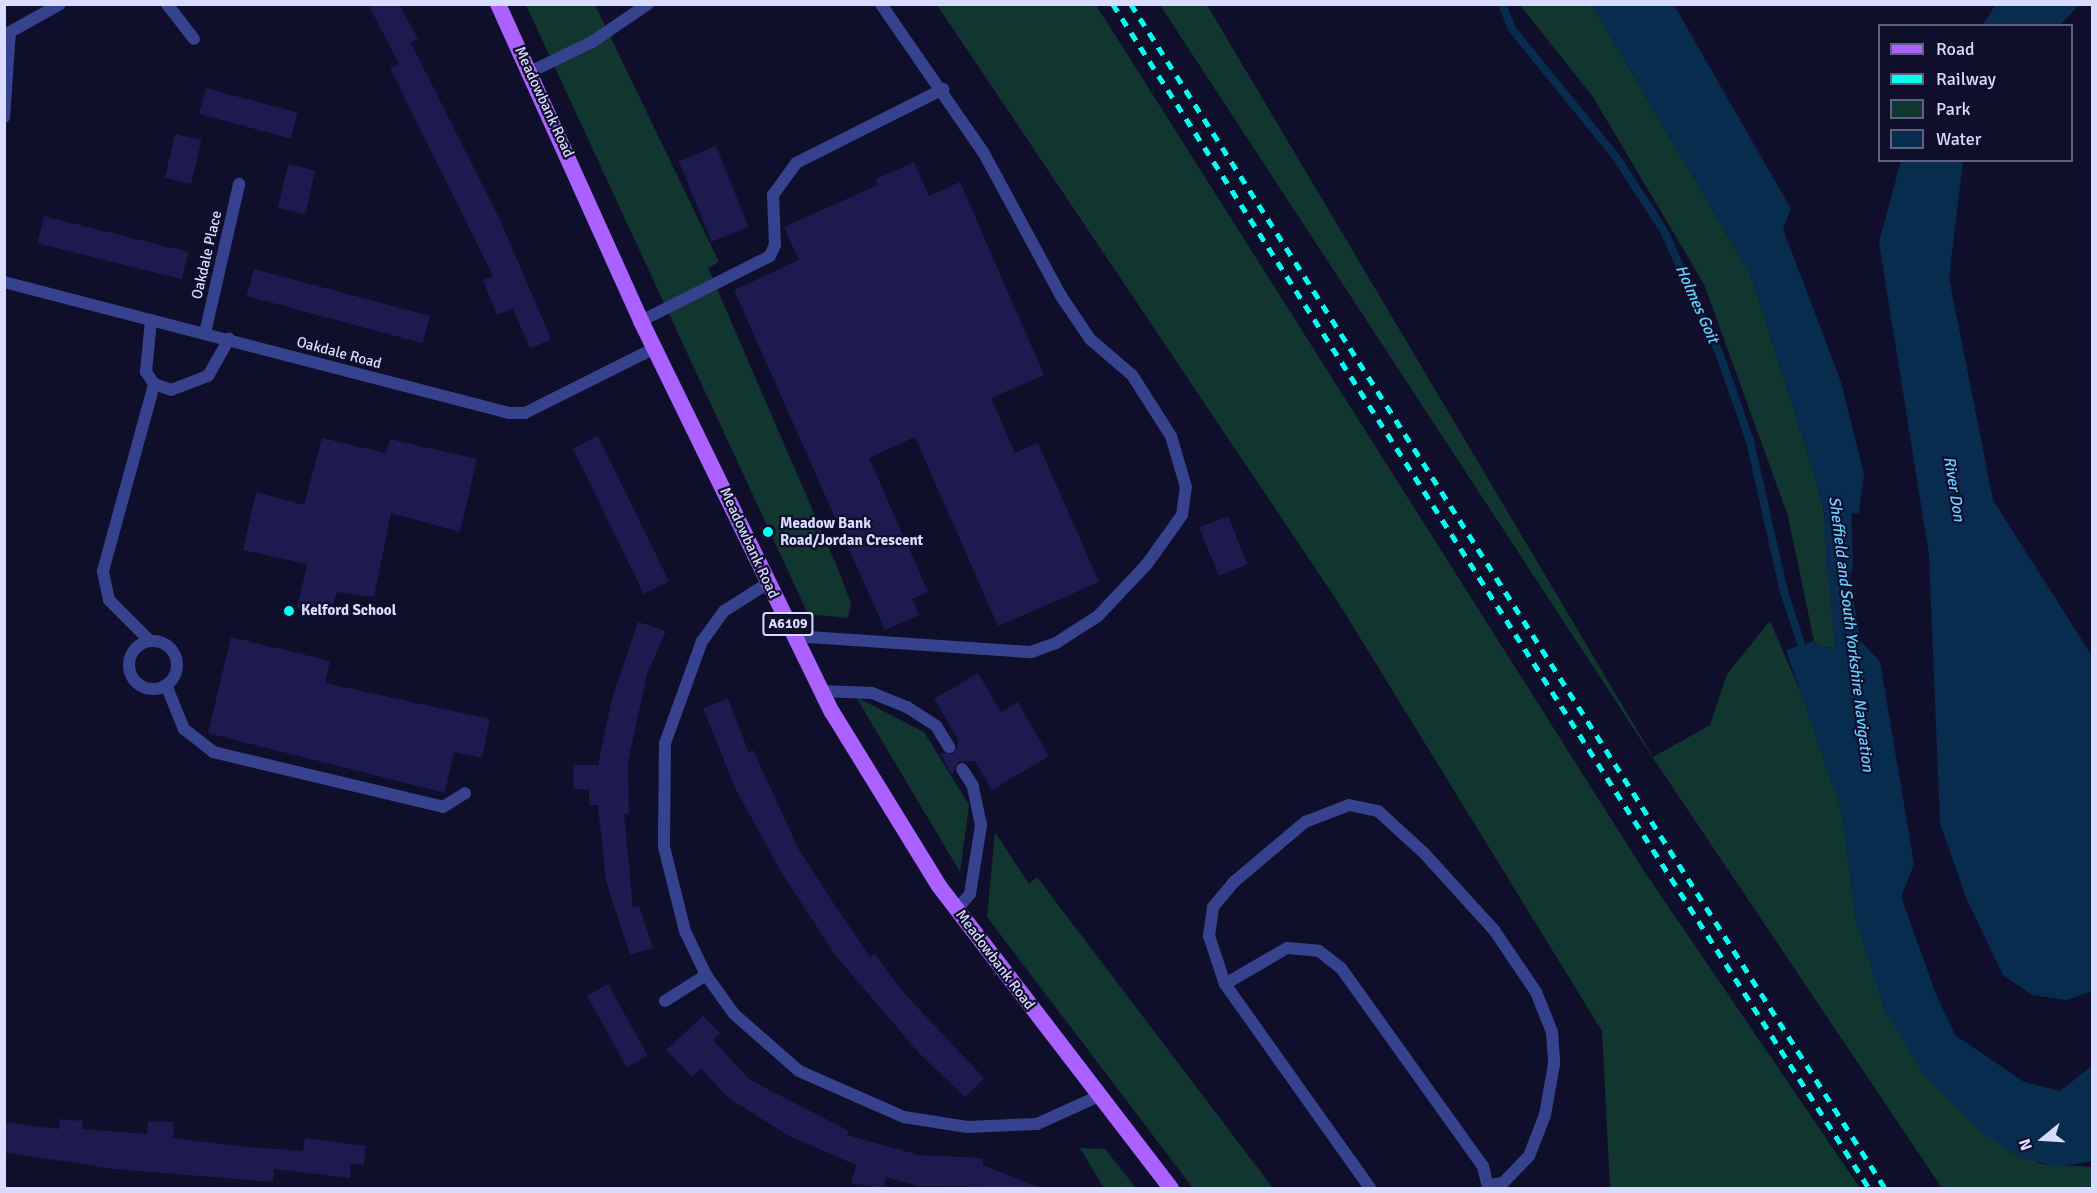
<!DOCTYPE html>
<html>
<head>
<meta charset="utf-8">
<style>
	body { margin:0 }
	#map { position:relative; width:2097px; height:1193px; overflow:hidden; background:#0f0f2c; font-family:Signika,sans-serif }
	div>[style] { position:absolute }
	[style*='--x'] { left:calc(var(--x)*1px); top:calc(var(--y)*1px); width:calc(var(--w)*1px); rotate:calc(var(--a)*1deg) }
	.green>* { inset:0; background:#11362f }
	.water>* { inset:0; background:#072c4d }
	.stream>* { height:8px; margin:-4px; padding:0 4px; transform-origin:4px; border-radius:4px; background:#072c4d }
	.canal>* { height:27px; margin:-13.5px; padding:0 13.5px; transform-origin:13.5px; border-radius:13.5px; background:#072c4d }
	.building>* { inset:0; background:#1c1a4e; transform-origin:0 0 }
	.service>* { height:12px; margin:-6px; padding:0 6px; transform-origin:6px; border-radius:6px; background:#37428e }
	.service>.ring { margin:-6px; padding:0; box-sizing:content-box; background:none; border:12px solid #37428e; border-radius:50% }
	.minor>* { height:12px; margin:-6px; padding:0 6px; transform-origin:6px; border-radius:6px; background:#37428e }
	.primary>* { height:16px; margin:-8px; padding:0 8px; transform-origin:8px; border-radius:8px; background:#aa61ff }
	.rail>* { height:4.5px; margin-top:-2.25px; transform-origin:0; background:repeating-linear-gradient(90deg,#06fff0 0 9px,transparent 0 17px) }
	.dots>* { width:16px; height:16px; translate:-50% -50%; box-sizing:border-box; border:3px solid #0f0f2c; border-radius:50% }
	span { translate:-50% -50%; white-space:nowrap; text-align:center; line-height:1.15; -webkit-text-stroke:4.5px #0f0f2c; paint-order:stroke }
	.shield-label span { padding:2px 4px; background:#0f0f2c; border:2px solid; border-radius:4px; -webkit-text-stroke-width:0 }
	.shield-label { font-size:14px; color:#dadcff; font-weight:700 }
	.street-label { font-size:15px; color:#dadcff }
	.poi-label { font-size:15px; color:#dadcff; font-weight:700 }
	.left { translate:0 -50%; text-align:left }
	.water-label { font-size:16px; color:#68d1ff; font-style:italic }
	.frame { position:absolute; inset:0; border:6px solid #dadcff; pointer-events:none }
	.legend { position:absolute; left:1878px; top:24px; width:195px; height:138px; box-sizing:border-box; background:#0f0f2c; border:2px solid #606180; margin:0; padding:8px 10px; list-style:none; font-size:18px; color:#dadcff }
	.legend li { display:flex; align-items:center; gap:12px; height:30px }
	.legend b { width:30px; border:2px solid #606180 }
	.north { position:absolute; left:2013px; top:1109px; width:60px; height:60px; -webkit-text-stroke:4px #0f0f2c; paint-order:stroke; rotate:252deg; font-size:16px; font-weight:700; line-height:24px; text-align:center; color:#dadcff }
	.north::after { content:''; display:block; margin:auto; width:21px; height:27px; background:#dadcff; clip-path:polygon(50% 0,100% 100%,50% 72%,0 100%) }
</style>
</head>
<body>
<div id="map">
	<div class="green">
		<div style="clip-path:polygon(526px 5px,595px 5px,719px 262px,708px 268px,838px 569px,851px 603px,848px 618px,808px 614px)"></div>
		<div style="clip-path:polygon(937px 5px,1096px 5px,1644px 871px,1860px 1188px,1610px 1188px,1602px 1031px,1338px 602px)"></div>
		<div style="clip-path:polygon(1160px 5px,1207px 5px,1653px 757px,1710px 725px,1727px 674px,1770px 621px,1831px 763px,1963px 1111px,2040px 1164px,2092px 1167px,2092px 1188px,1942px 1188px,1653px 758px)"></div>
		<div style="clip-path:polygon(1520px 5px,1592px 5px,1751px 275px,1823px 502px,1835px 647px,1820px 648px,1814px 641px,1788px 516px,1704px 284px,1593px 97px)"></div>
		<div style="clip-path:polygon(856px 697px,924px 732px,969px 805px,960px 872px)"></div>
		<div style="clip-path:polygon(995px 832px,1029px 884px,1037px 877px,1273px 1188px,1193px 1188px,987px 917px)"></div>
		<div style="clip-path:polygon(1080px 1148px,1105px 1149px,1136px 1188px,1104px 1188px)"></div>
	</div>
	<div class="water">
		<div style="clip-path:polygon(1592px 5px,1674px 5px,1791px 209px,1783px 229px,1841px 382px,1864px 474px,1859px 513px,1835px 516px,1823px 502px,1751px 275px)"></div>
		<div style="clip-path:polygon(1995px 5px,1995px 4px,2079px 5px,2060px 25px,1983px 25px)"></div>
		<div style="clip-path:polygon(1901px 161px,1963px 161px,1949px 278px,1993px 500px,2092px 656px,2092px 991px,2067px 1000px,2032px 995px,2003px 975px,1967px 900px,1940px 823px,1929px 555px,1879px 242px)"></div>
		<div style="clip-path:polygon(1842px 527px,1860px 640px,1880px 662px,1914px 864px,1901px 897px,1936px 994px,1955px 1035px,2024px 1082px,2060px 1091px,2092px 1066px,2092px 1161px,2057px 1167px,2018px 1157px,1979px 1130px,1924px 1075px,1885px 1011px,1855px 917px,1841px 810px,1786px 650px,1814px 641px,1820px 648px,1835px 647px,1824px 530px)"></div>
	</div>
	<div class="stream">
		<div style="--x:1502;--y:4;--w:27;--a:68"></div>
		<div style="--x:1512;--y:29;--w:165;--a:50.9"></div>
		<div style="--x:1616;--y:157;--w:88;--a:57"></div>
		<div style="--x:1664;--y:231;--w:136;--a:65.7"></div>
		<div style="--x:1720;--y:355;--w:91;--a:70.8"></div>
		<div style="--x:1750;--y:441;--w:155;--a:77.3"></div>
		<div style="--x:1784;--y:592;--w:58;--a:71.9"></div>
	</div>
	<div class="canal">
		<div style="--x:1829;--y:481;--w:25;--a:72"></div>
		<div style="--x:1837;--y:505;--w:59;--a:88.1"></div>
	</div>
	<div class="building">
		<div style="clip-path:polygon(368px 4px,399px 4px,418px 39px,411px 43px,501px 222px,551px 339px,530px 349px,513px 308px,497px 315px,483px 280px,493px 276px,390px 68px,399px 64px)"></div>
		<div style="left:206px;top:88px;width:95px;height:27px;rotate:15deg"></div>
		<div style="left:175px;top:134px;width:27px;height:45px;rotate:13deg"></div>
		<div style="left:716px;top:146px;width:87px;height:40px;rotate:68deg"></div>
		<div style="clip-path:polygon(914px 162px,929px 196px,960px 182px,1044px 375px,991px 398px,1015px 453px,1038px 443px,1099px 582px,998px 626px,915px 437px,869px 458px,928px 592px,912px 599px,919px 615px,885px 630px,734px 290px,799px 260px,784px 227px,878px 185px,876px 179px)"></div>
		<div style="left:288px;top:164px;width:28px;height:45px;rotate:13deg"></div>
		<div style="left:44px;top:216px;width:149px;height:28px;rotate:14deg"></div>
		<div style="left:254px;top:269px;width:182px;height:28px;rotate:15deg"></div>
		<div style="left:598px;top:436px;width:162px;height:28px;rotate:64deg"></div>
		<div style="clip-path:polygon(322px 438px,386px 453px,390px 439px,477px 459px,460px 532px,391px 513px,374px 597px,337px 592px,330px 613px,297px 608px,307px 564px,243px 550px,256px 492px,304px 505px)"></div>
		<div style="left:1228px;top:516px;width:52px;height:31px;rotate:68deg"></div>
		<div style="clip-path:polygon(638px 622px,666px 631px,647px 674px,628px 762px,629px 814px,624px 814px,633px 908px,639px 906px,653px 948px,630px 955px,606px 881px,598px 805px,589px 805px,589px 789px,574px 789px,573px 765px,598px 765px,612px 698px)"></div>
		<div style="clip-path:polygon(231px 637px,330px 661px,325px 683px,490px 719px,482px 758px,454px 752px,445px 793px,208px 733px)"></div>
		<div style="clip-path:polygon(978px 673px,1001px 712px,1018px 702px,1049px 756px,992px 790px,975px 761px,958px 762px,952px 775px,940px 753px,953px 754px,959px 741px,934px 699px)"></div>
		<div style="clip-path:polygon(728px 699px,749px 753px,753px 750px,798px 848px,830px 898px,870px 957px,875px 954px,901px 990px,984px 1078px,965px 1097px,918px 1052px,836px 956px,783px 875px,736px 790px,703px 708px)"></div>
		<div style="left:608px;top:984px;width:82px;height:24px;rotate:61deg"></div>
		<div style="clip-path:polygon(703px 1016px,720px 1033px,713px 1040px,750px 1080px,849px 1131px,847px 1135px,919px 1155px,983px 1158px,983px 1165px,1041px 1188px,919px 1186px,886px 1177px,883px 1188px,851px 1183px,856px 1165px,791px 1137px,727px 1097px,701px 1068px,692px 1077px,666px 1050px)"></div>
		<div style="clip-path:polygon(60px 1119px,83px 1121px,82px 1129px,147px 1134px,148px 1121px,174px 1122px,173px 1138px,247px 1147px,303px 1151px,305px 1138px,366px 1146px,364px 1165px,351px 1164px,350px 1178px,274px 1169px,273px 1182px,113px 1169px,4px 1152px,4px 1122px,59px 1129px)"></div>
	</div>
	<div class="service">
		<div style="--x:530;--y:72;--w:69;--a:-25.8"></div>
		<div style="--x:592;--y:42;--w:68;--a:-34.2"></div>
		<div style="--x:151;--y:320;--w:52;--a:95.5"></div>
		<div style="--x:146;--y:372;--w:14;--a:56"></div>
		<div style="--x:154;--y:384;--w:18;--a:19"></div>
		<div style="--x:171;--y:390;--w:40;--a:-21"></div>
		<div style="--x:208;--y:376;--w:43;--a:-60.4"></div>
		<div style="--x:641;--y:321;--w:144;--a:-26.7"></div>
		<div style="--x:770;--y:256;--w:12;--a:-66"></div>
		<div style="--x:775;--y:245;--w:50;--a:-92.3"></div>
		<div style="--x:773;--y:195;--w:39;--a:-54"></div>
		<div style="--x:796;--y:163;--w:165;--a:-26.7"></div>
		<div style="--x:794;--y:636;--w:238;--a:3.9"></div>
		<div style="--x:1031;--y:652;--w:27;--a:-20"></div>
		<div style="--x:1056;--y:643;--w:50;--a:-32.7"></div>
		<div style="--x:1098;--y:616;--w:71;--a:-46.7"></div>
		<div style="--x:1147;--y:564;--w:60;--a:-54.5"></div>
		<div style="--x:1182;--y:515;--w:28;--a:-82"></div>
		<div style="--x:1186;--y:487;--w:53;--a:-106.4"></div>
		<div style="--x:1171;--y:436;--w:72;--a:-122.6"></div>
		<div style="--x:1132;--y:375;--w:55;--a:-139.4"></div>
		<div style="--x:1090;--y:339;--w:52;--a:-124"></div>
		<div style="--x:1061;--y:296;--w:164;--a:-118.4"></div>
		<div style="--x:983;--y:152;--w:180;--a:-124.6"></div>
		<div style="--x:150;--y:641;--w:58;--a:-135"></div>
		<div style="--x:109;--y:600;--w:30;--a:-102"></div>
		<div style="--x:103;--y:571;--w:194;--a:-74.7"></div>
		<div class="ring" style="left:129px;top:641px;width:36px;height:36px"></div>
		<div style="--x:166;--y:685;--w:48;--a:67.8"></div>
		<div style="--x:184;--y:729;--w:37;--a:38"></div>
		<div style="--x:213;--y:752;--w:236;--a:13.4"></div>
		<div style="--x:443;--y:807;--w:26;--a:-32"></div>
		<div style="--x:822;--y:691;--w:50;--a:2.3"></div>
		<div style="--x:872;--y:693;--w:38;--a:22"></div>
		<div style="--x:907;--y:707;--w:35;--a:33"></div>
		<div style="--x:936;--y:726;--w:25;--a:58"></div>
		<div style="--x:957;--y:909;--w:20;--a:-49"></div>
		<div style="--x:970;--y:894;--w:70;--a:-80.9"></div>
		<div style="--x:981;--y:825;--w:40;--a:-102"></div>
		<div style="--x:973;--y:786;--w:20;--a:-123"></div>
		<div style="--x:1225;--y:984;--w:72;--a:-30.1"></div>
		<div style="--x:1287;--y:948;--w:32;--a:5"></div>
		<div style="--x:1319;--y:951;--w:28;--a:38"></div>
		<div style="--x:1341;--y:968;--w:244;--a:54.4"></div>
		<div style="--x:1483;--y:1166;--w:23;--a:77"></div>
		<div style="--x:1370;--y:1188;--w:250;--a:-125.4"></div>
		<div style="--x:1225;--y:984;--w:51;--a:-108.4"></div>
		<div style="--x:1209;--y:936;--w:29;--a:-82"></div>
		<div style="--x:1213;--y:907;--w:34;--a:-50"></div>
		<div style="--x:1235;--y:881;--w:92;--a:-40.1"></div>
		<div style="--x:1305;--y:822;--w:47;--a:-21.1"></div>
		<div style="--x:1349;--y:805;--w:30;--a:12"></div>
		<div style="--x:1378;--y:811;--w:62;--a:42.4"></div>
		<div style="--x:1424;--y:853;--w:104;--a:47.7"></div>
		<div style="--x:1494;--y:930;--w:75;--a:55.9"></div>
		<div style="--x:1536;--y:992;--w:43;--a:68.2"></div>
		<div style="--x:1552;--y:1032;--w:32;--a:86"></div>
		<div style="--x:1554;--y:1064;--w:52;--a:100"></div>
		<div style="--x:1545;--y:1115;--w:44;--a:111.3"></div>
		<div style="--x:1529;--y:1156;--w:37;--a:134"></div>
		<div style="--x:1503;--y:1183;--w:14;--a:172"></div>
	</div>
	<div class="minor">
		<div style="--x:167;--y:4;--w:44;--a:52.4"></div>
		<div style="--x:4;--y:117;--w:85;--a:-86"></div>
		<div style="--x:10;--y:32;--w:57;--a:-29.2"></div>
		<div style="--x:4;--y:282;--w:522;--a:14.54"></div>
		<div style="--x:509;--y:413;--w:16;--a:0"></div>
		<div style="--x:525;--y:413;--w:145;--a:-26.6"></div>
		<div style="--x:205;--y:333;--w:153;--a:-77.1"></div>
		<div style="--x:768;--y:583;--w:52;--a:147.5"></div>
		<div style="--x:724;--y:611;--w:37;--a:126"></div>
		<div style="--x:702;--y:641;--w:109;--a:109.9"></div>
		<div style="--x:665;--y:743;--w:104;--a:90.6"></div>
		<div style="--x:664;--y:847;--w:87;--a:76"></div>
		<div style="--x:685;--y:931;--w:49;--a:64.5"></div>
		<div style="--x:706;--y:975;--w:48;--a:54.3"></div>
		<div style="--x:734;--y:1014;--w:86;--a:41.2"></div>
		<div style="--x:799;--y:1071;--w:115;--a:23.7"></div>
		<div style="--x:904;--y:1117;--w:64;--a:9"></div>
		<div style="--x:967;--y:1127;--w:70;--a:-2.5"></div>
		<div style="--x:1037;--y:1124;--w:68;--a:-24.3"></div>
		<div style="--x:665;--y:1001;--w:49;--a:-32.4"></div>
	</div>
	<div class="primary">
		<div style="--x:498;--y:4;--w:348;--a:65.7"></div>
		<div style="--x:641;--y:321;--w:435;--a:64"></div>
		<div style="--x:832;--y:712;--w:204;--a:58.4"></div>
		<div style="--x:939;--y:886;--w:381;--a:52.5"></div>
	</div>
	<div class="rail">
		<div style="--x:1113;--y:4;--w:1405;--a:57.44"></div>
		<div style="--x:1131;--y:4;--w:1404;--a:57.51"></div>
	</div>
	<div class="dots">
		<div style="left:768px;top:532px;background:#06fff0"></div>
		<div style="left:289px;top:611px;background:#06fff0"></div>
	</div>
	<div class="shield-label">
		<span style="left:788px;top:624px">A6109</span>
	</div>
	<div class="street-label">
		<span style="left:544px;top:102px;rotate:65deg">Meadowbank Road</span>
		<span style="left:207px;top:255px;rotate:-77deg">Oakdale Place</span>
		<span style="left:339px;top:353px;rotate:15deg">Oakdale Road</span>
		<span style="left:749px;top:543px;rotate:65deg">Meadowbank Road</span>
		<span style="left:995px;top:960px;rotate:53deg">Meadowbank Road</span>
	</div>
	<div class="poi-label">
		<span class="left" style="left:780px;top:532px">Meadow Bank<br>Road/Jordan Crescent</span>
		<span class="left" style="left:301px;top:611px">Kelford School</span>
	</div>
	<div class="water-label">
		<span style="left:1697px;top:304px;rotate:66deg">Holmes Goit</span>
		<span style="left:1954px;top:489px;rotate:81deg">River Don</span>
		<span style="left:1851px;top:634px;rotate:83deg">Sheffield and South Yorkshire Navigation</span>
	</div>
	<div class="frame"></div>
	<ul class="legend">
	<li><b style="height:8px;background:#aa61ff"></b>Road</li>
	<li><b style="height:8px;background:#06fff0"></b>Railway</li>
	<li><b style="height:16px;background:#11362f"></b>Park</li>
	<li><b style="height:16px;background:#072c4d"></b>Water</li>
	</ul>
	<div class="north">N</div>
</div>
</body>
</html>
